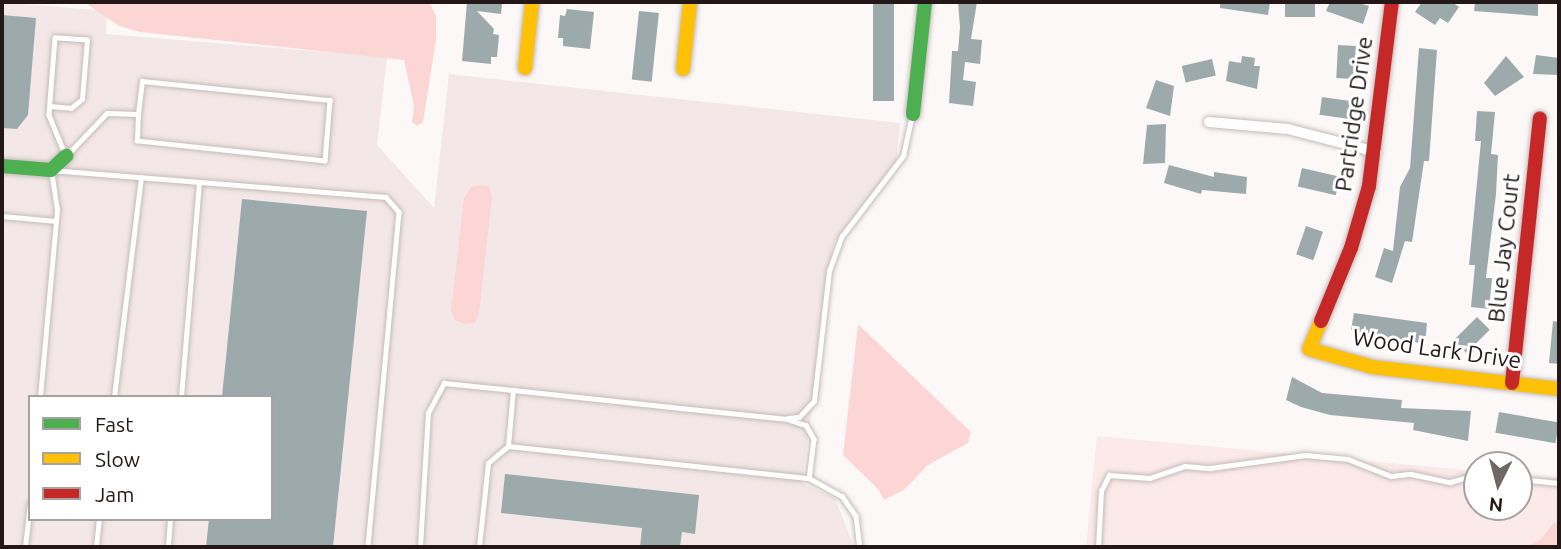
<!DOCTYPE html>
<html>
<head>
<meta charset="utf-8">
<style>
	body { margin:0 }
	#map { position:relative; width:1561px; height:549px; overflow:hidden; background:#fcf8f8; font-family:Ubuntu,sans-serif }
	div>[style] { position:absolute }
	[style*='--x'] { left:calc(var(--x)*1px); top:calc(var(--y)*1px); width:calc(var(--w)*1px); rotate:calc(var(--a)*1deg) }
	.built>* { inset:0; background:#f3e8e7 }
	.green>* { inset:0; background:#fbeae9 }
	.water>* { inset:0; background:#fcd6d5 }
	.building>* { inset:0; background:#9daaac; transform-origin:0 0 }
	.roads { filter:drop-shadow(0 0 2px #c3bbba) drop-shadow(0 0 2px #c3bbba) }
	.lane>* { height:4.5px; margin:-2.25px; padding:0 2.25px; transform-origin:2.25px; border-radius:2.25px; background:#fffefe }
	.street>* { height:10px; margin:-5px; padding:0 5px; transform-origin:5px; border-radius:5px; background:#fffefe }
	.fast>* { height:14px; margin:-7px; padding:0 7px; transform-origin:7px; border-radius:7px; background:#4caf50 }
	.slow>* { height:14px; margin:-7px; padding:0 7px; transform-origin:7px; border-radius:7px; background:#ffc107 }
	.jam>* { height:14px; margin:-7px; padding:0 7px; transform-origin:7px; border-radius:7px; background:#c62828 }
	span { translate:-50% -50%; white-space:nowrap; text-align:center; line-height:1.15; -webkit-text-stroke:6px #fff; paint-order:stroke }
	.street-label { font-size:23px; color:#231717 }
	.frame { position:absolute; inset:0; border:4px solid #231717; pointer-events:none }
	.legend { position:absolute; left:28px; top:395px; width:245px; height:126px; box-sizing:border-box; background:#fff; border:2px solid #a7a2a2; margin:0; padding:9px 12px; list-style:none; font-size:21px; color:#231717 }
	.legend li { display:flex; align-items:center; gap:14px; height:35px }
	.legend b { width:35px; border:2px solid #a7a2a2 }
	.north { position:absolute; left:1463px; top:451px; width:70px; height:70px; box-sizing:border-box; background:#fff; border:2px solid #a7a2a2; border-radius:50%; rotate:186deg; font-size:19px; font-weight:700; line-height:28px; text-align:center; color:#231717 }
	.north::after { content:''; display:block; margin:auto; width:24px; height:32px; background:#6f6666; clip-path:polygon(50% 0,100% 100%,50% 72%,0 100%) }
</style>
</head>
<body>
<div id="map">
	<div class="built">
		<div style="clip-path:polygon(evenodd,2px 2px,107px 11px,106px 34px,387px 57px,377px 145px,434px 208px,449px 74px,900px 123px,896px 163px,834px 243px,802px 483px,835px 498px,854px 547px,2px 547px,2px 2px,30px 397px,271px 397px,271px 519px,30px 519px,30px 397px)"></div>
	</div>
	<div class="green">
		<div style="clip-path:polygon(1097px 436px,1477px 471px,1477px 507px,1519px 507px,1519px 475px,1559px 478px,1559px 547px,1086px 547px)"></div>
	</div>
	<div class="water">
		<div style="clip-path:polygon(84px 2px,429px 2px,436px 16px,436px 40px,423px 122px,417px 126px,412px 122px,414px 106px,404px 60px,140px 32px,119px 26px)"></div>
		<div style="clip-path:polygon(482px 185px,489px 187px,492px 197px,479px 314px,475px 323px,465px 324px,455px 320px,451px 311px,464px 198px,471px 187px)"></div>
		<div style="clip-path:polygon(858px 324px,971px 432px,968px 443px,928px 465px,904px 490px,884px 500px,878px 489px,843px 455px)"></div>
		<div style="clip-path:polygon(1554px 523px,1559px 523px,1559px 547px,1526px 547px,1541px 539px)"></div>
	</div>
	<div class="building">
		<div style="clip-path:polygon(467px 2px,502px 4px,501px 14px,477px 11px,494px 29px,493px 34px,499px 35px,497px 57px,491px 57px,491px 64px,462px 61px)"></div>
		<div style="left:873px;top:2px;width:21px;height:99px"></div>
		<div style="clip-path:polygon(958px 2px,977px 2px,971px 39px,982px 40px,980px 64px,965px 62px,963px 80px,976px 82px,973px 106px,949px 103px,952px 51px,958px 51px,960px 27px)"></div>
		<div style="clip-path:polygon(1220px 2px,1270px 2px,1268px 15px,1220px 8px)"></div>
		<div style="left:1285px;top:2px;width:30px;height:15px"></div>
		<div style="clip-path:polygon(1330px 2px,1356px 2px,1369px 6px,1363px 24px,1326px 11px)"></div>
		<div style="clip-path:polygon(1422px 2px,1452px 2px,1459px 7px,1448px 23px,1440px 18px,1435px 25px,1415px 12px)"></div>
		<div style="clip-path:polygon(1475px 2px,1538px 2px,1538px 16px,1474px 11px)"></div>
		<div style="clip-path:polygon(567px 9px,594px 12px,590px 49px,563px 46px,563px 38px,558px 38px,560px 15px,565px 16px)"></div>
		<div style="left:639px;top:11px;width:20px;height:69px;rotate:6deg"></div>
		<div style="clip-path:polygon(2px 15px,36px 18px,28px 115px,17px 129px,2px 128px)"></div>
		<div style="left:1338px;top:45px;width:18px;height:33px;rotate:3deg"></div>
		<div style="clip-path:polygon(1419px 48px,1437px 50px,1429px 161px,1424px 161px,1412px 242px,1405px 241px,1392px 283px,1375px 277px,1384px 248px,1393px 251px,1400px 187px,1410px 168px)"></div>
		<div style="clip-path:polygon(1536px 55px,1559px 58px,1559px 75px,1533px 74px)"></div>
		<div style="clip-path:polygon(1242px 56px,1255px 58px,1254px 66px,1260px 66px,1257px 89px,1226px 81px,1229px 61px,1241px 63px)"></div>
		<div style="clip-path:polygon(1506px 56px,1524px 77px,1495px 96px,1484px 83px)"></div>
		<div style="left:1212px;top:59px;width:17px;height:31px;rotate:77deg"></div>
		<div style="clip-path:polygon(1156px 80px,1174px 86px,1170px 116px,1146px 108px)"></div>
		<div style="left:1322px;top:97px;width:30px;height:18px;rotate:8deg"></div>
		<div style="clip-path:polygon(1477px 111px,1495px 112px,1491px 154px,1498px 155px,1496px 194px,1486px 278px,1492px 278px,1489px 309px,1471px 307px,1475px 265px,1469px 265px,1481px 141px,1475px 141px)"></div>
		<div style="clip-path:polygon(1166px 124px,1165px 163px,1143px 164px,1147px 125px)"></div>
		<div style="clip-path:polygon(1169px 165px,1214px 177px,1214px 172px,1247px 177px,1246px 194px,1202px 190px,1201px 194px,1164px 183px)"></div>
		<div style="left:1302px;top:168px;width:39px;height:19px;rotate:13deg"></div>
		<div style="clip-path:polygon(242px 199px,367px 211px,333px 547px,206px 547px,209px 519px,271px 519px,271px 397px,222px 397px)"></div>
		<div style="left:1306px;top:226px;width:18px;height:30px;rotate:19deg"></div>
		<div style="clip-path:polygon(1354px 313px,1427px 323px,1425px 344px,1351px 330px)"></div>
		<div style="left:1477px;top:317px;width:18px;height:33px;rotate:45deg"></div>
		<div style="clip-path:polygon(1553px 321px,1559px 322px,1559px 364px,1549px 363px)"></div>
		<div style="clip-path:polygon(1292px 377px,1322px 393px,1402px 400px,1401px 408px,1471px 411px,1468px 441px,1413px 430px,1414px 423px,1330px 415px,1301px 407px,1286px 400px)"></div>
		<div style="left:1499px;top:412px;width:61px;height:21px;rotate:10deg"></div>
		<div style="clip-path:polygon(505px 474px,699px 495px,695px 534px,682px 532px,680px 547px,640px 547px,642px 528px,501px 513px)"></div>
	</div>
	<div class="roads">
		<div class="lane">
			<div style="--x:50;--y:106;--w:21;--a:5"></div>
			<div style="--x:71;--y:108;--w:14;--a:-39"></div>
			<div style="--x:82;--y:99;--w:59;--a:-85.2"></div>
			<div style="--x:87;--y:40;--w:32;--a:-176"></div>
			<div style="--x:55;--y:38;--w:77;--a:94.5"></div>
			<div style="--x:49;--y:115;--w:44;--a:67.5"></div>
			<div style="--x:66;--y:156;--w:59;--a:-46.4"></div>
			<div style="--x:107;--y:113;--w:31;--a:2"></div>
			<div style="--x:138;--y:114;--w:33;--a:-83"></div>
			<div style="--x:142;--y:81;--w:189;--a:5.8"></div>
			<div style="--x:330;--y:100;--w:61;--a:94.7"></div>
			<div style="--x:325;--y:161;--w:189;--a:-173.9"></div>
			<div style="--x:137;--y:141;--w:27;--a:-88"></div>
			<div style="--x:2;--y:216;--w:54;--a:5.3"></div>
			<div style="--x:40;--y:397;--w:188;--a:-84.8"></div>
			<div style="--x:57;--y:210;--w:40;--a:-98.5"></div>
			<div style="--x:51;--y:170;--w:336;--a:4.6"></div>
			<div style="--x:386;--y:197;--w:20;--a:49"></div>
			<div style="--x:399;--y:212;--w:336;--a:95.3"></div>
			<div style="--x:114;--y:397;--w:221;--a:-83"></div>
			<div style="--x:181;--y:397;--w:215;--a:-85.2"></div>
			<div style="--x:788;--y:418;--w:11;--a:-5"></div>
			<div style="--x:799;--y:417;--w:22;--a:-47"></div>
			<div style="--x:814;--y:401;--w:131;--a:-83.4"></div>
			<div style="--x:829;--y:271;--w:37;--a:-70"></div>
			<div style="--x:842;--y:236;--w:101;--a:-52.7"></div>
			<div style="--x:903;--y:156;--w:42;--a:-77.6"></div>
			<div style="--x:508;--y:446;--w:56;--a:-84.9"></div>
			<div style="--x:513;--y:390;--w:159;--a:6.1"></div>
			<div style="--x:671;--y:407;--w:117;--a:5.9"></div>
			<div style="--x:787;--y:419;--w:20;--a:18"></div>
			<div style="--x:806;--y:425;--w:16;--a:60"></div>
			<div style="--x:814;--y:439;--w:39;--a:97"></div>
			<div style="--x:1519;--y:479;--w:40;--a:5.7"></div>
			<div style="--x:25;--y:547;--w:44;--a:-83.5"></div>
			<div style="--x:96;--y:547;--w:28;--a:-84"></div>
			<div style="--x:168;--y:547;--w:28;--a:-86"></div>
			<div style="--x:420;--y:547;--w:134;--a:-86.6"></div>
			<div style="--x:428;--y:413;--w:34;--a:-62"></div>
			<div style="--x:444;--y:383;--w:69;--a:5.8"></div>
			<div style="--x:479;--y:547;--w:84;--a:-83.9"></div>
			<div style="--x:488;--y:463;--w:26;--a:-40"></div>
			<div style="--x:508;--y:446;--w:303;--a:6.1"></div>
			<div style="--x:809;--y:478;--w:38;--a:29"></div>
			<div style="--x:842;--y:496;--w:24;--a:55"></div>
			<div style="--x:856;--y:516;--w:31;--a:83"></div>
			<div style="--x:1098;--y:547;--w:56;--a:-86.9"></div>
			<div style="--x:1101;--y:491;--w:18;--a:-63"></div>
			<div style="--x:1109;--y:475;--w:41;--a:4.2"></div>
			<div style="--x:1150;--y:478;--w:37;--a:-19"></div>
			<div style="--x:1185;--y:466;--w:25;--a:5"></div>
			<div style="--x:1210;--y:468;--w:96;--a:-7.8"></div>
			<div style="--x:1305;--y:455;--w:43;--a:5.3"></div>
			<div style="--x:1348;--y:459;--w:46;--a:21.6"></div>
			<div style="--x:1391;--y:476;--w:20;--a:-6"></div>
			<div style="--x:1411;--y:474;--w:40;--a:12"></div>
			<div style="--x:1450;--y:482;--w:28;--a:-15"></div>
		</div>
		<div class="street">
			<div style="--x:1209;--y:122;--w:79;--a:5.1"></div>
			<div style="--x:1288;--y:129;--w:91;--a:14.6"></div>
		</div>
		<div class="fast">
			<div style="--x:913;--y:114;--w:113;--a:-83.9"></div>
			<div style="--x:2;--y:166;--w:49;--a:4.7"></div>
			<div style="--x:51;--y:170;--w:21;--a:-43"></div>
		</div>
		<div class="slow">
			<div style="--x:525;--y:68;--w:66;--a:-83.9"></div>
			<div style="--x:683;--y:69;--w:67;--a:-84"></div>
			<div style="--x:1321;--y:321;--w:30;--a:113"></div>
			<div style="--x:1309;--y:349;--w:66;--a:15.9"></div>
			<div style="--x:1372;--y:367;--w:188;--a:6.7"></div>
		</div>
		<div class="jam">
			<div style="--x:1321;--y:321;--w:79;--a:-67.7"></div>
			<div style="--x:1351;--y:248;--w:65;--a:-73.8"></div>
			<div style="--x:1369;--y:186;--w:185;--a:-82.9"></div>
			<div style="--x:1512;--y:383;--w:266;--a:-84"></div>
		</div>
	</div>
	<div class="street-label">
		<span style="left:1354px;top:114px;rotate:-82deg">Partridge Drive</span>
		<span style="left:1504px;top:248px;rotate:-84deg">Blue Jay Court</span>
		<span style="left:1437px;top:349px;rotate:8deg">Wood Lark Drive</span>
	</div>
	<div class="frame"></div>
	<ul class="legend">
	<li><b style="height:9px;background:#4caf50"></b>Fast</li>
	<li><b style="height:9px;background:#ffc107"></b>Slow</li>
	<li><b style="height:9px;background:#c62828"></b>Jam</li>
	</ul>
	<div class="north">N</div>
</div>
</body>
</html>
